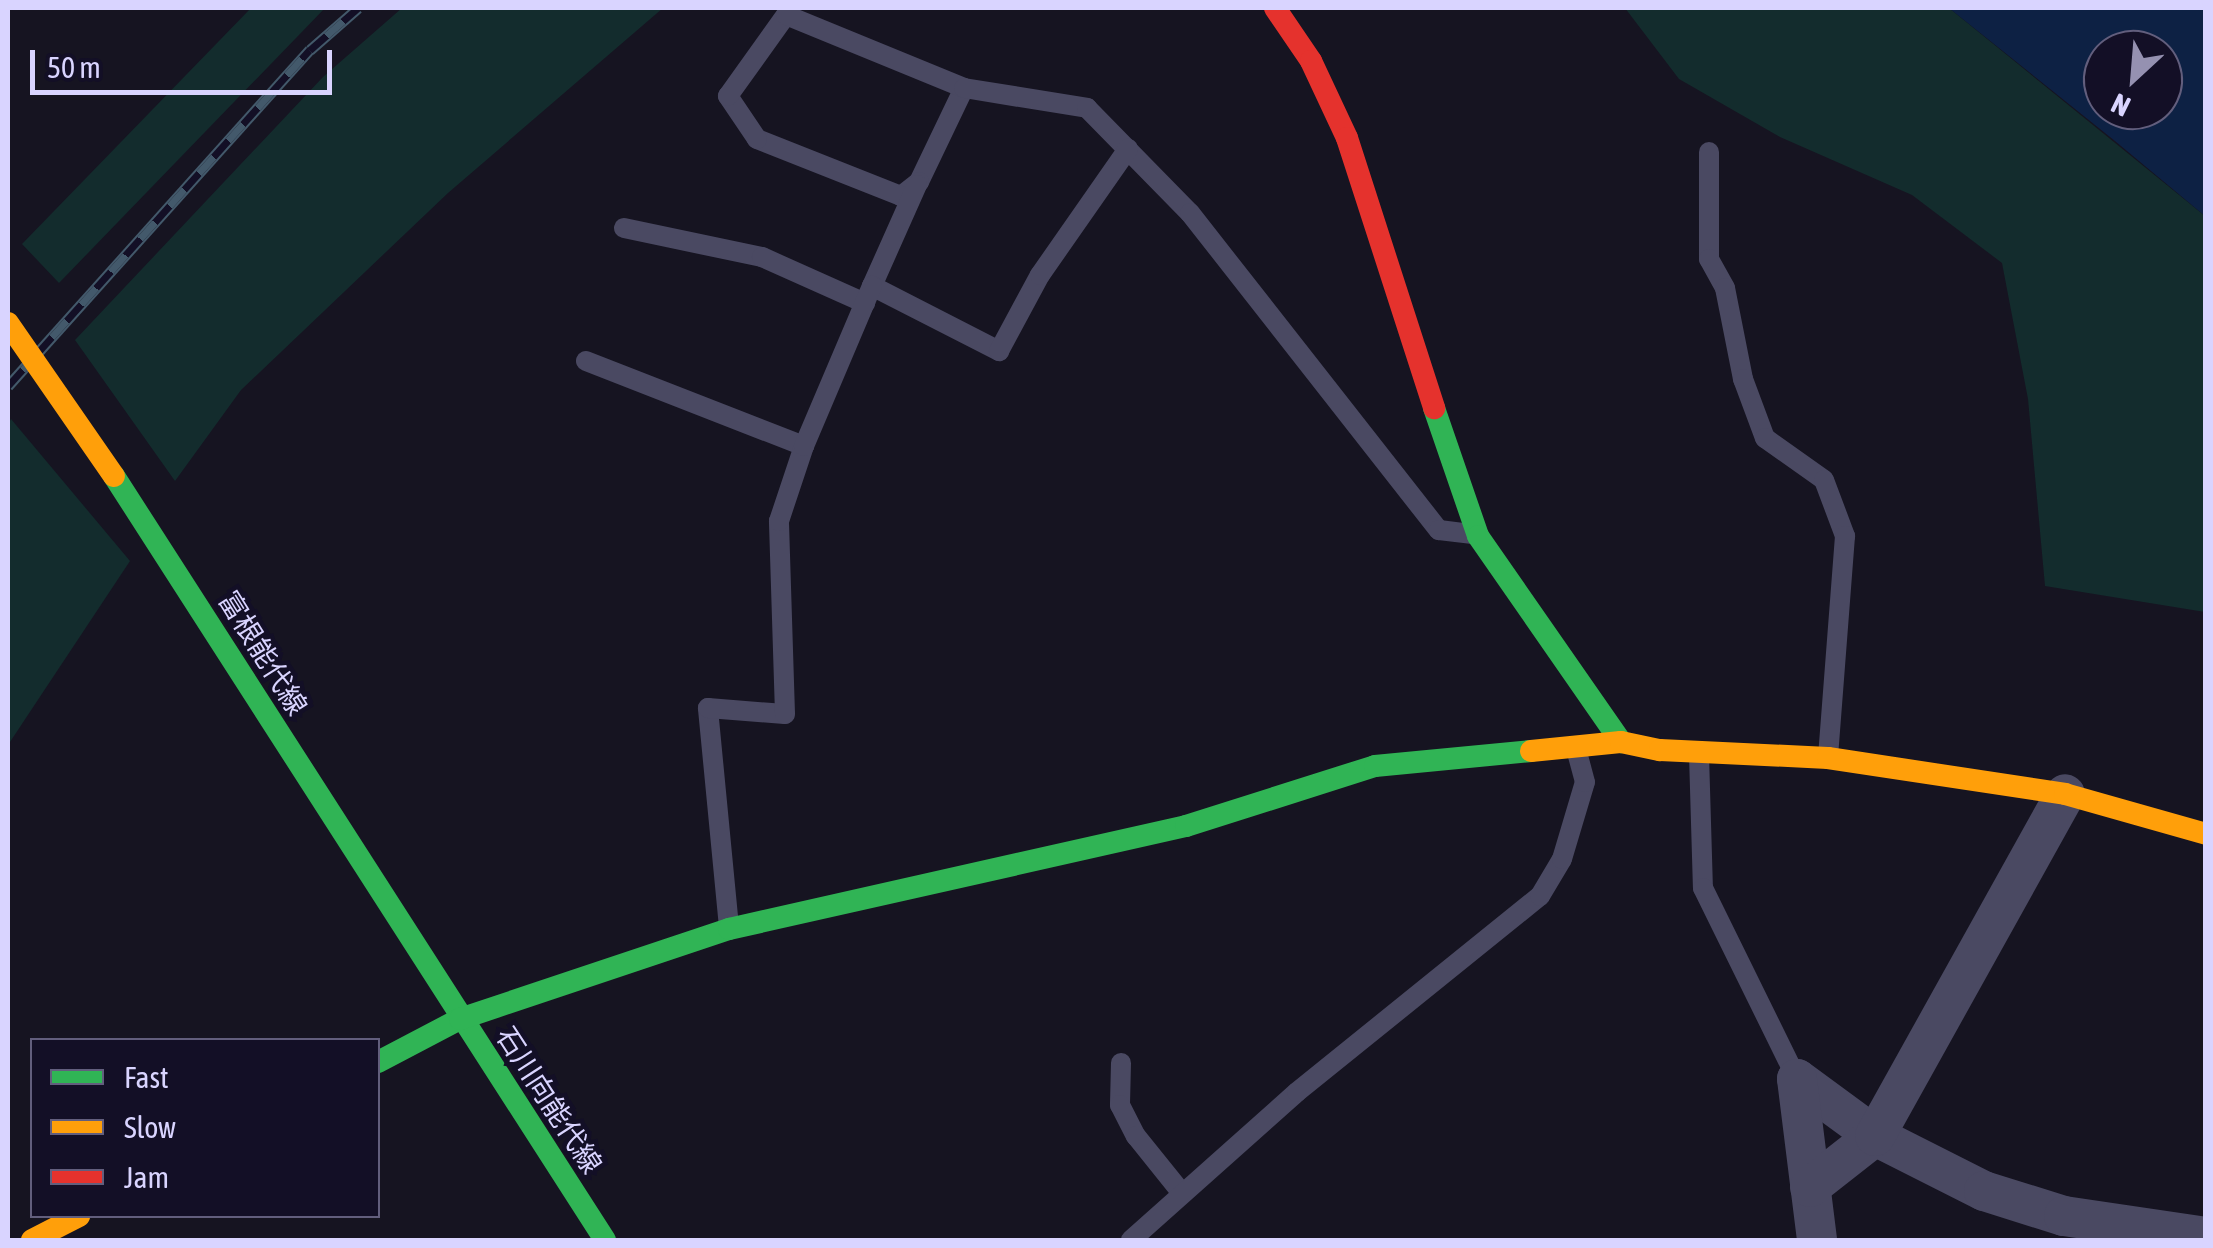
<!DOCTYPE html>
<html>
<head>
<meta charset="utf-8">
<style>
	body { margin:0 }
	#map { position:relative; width:2213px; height:1248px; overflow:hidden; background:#161421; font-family:"Asap Condensed","Noto Sans JP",sans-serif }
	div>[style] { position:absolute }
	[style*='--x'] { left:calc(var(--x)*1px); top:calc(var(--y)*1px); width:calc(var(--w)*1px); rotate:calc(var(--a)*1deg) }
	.green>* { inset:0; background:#132c2d }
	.water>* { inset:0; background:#0d2144 }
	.lane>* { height:20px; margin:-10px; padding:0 10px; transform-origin:10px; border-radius:10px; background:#4a4962 }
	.street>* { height:40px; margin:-20px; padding:0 20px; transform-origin:20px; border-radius:20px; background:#4a4962 }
	.fast>* { height:22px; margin:-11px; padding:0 11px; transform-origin:11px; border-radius:11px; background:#30b455 }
	.slow>* { height:22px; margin:-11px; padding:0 11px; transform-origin:11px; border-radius:11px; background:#ff9f0a }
	.jam>* { height:22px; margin:-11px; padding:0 11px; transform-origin:11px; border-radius:11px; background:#e5322d }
	.rail>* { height:11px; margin-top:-5.5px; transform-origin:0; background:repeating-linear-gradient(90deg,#130f26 0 22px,#43596b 0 44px); box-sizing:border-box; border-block:2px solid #43596b }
	.slow-bridge>* { height:22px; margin:-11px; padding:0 11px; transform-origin:11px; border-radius:11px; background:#ff9f0a }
	span { translate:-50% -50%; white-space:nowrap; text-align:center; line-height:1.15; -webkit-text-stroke:9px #130f26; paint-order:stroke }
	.street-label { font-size:28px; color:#d9d4ff }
	.frame { position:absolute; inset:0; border:10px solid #d9d4ff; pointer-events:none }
	.legend { position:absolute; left:30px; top:1038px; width:350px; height:180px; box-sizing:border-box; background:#130f26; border:2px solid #625e7d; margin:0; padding:12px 18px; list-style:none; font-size:30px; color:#d9d4ff }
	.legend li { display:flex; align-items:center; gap:20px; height:50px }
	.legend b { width:50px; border:2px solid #625e7d }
	.north { position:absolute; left:2083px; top:30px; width:100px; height:100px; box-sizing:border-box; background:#130f26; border:2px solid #625e7d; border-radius:50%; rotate:206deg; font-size:28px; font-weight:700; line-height:40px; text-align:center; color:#d9d4ff }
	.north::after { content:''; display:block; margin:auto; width:35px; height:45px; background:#9591b1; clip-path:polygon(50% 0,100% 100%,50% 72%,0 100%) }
	.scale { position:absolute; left:30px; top:50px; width:302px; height:45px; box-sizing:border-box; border:5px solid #d9d4ff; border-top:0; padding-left:12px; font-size:30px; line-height:35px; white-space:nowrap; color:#d9d4ff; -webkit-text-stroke:8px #130f26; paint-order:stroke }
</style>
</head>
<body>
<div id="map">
	<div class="green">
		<div style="clip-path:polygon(251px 8px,325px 8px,59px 283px,22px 244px)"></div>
		<div style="clip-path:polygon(402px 8px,663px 8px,448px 193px,241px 390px,175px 481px,75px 340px,323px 77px)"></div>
		<div style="clip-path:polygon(1625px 8px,1949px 8px,2205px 216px,2205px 612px,2045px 586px,2028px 399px,2002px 263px,1912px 195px,1780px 137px,1679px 79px)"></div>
		<div style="clip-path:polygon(11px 419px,130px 561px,8px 745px,8px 425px)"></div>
	</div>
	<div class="water">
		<div style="clip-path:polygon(evenodd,1949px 8px,2205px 8px,2205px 216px,2115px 141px,1949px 8px,2103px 50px,2163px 50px,2163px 110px,2103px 110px,2103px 50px)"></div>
	</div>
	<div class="lane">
		<div style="--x:964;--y:88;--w:104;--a:115.6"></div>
		<div style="--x:919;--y:182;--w:23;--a:142"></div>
		<div style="--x:901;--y:196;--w:155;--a:-158.4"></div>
		<div style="--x:757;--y:139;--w:52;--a:-124"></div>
		<div style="--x:728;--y:96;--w:100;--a:-54.4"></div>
		<div style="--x:786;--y:15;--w:192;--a:22.3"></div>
		<div style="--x:964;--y:88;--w:125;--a:9.2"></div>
		<div style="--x:1087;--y:108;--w:147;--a:45.6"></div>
		<div style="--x:1190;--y:213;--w:403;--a:51.9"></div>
		<div style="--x:1439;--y:530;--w:32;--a:7"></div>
		<div style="--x:1709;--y:152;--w:107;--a:90"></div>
		<div style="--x:1709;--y:259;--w:33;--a:61"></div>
		<div style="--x:1725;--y:288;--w:93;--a:78.8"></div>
		<div style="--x:1743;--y:379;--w:63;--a:69.6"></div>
		<div style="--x:1765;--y:438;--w:72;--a:35.4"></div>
		<div style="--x:1824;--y:480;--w:60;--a:69.4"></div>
		<div style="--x:1845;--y:536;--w:221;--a:94.4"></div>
		<div style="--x:917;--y:185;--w:111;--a:114"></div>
		<div style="--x:872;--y:286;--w:143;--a:27.1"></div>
		<div style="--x:999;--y:351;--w:86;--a:-61.7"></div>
		<div style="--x:1040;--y:275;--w:154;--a:-55.1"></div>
		<div style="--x:624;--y:228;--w:141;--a:11.9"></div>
		<div style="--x:762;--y:257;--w:113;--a:24.1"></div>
		<div style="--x:586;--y:361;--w:234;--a:21.3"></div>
		<div style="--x:1699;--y:755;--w:133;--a:88.3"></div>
		<div style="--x:1703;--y:888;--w:213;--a:63.8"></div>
		<div style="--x:729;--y:927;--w:220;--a:-95.5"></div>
		<div style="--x:708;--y:708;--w:77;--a:4.5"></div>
		<div style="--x:785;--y:714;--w:193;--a:-91.8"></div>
		<div style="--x:779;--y:521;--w:79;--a:-71.6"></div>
		<div style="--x:804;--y:446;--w:174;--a:-67"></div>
		<div style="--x:1121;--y:1063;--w:42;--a:91.4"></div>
		<div style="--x:1120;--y:1105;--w:35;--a:63"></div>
		<div style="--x:1136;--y:1136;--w:72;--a:51.2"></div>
		<div style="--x:1131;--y:1240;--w:222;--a:-41.7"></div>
		<div style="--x:1297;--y:1092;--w:312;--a:-38.9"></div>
		<div style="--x:1540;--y:896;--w:43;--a:-59.3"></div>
		<div style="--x:1562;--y:859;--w:80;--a:-73.4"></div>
		<div style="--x:1585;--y:782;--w:34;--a:-105"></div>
	</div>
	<div class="street">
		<div style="--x:1797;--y:1079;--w:97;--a:36.2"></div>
		<div style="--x:1875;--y:1136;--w:122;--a:26.8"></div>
		<div style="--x:1984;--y:1191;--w:84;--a:17.4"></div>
		<div style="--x:2064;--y:1216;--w:144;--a:8.4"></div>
		<div style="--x:1797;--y:1079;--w:162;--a:82.9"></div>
		<div style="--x:1810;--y:1187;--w:83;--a:-38.1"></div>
		<div style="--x:1875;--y:1136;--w:391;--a:-60.9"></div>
	</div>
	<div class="fast">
		<div style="--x:1434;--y:408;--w:135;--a:71"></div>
		<div style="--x:1478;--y:536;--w:251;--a:55.2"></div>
		<div style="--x:114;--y:476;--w:908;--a:57.27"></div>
		<div style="--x:378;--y:1062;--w:93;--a:-27.7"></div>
		<div style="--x:460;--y:1019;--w:284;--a:-18.5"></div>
		<div style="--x:729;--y:929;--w:468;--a:-12.7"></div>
		<div style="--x:1186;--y:826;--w:198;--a:-17.6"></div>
		<div style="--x:1375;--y:766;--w:157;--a:-5.5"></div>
	</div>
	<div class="slow">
		<div style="--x:1531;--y:751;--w:90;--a:-5.7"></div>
		<div style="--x:1621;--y:742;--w:40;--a:12"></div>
		<div style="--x:1660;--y:750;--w:168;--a:2.7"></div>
		<div style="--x:1828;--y:758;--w:240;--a:8.6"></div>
		<div style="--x:2065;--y:794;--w:147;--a:15.8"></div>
		<div style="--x:32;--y:1240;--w:53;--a:-27.1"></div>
	</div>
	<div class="jam">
		<div style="--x:1275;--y:8;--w:64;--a:55.8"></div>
		<div style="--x:1311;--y:61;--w:85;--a:64.9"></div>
		<div style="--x:1347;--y:138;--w:284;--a:72.1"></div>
	</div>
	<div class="rail">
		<div style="--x:8;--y:386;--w:452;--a:-48.1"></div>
		<div style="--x:310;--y:50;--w:64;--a:-41.2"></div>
	</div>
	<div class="slow-bridge">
		<div style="--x:8;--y:323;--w:186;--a:55.3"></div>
	</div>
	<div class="street-label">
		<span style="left:263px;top:653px;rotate:58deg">富根能代線</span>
		<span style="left:549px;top:1100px;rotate:57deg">石川向能代線</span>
	</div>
	<div class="frame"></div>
	<ul class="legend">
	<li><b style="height:12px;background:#30b455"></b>Fast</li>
	<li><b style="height:12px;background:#ff9f0a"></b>Slow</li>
	<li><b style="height:12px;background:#e5322d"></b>Jam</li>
	</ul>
	<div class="north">N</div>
	<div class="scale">50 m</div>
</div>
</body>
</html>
